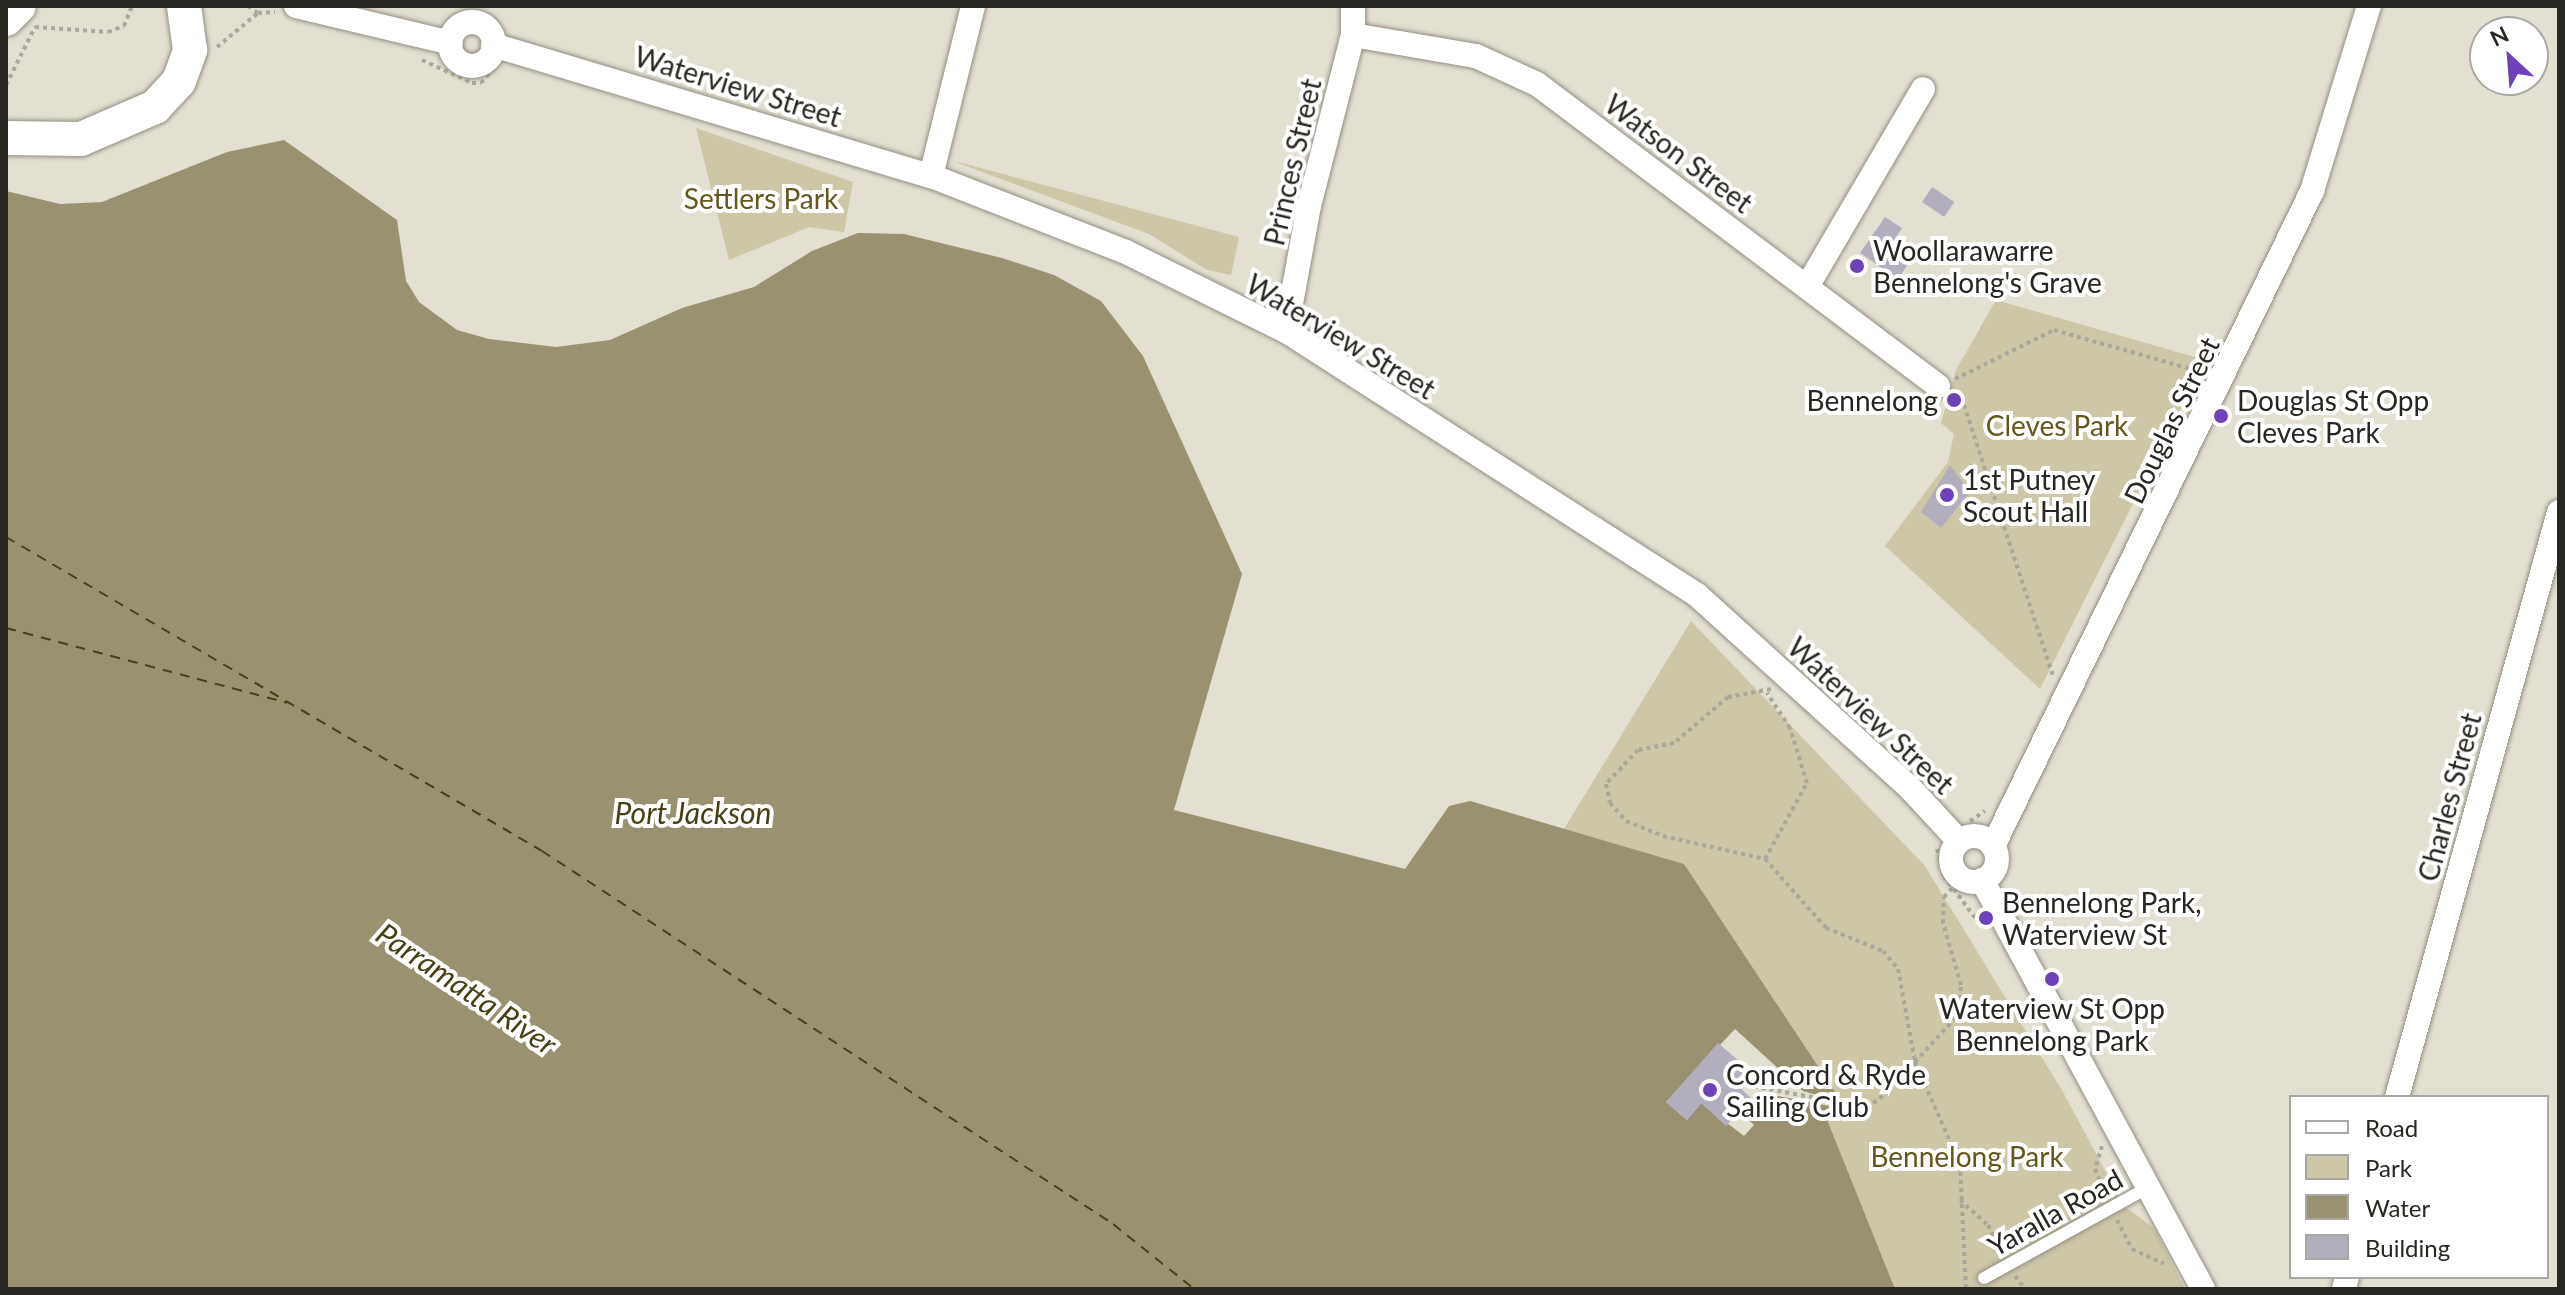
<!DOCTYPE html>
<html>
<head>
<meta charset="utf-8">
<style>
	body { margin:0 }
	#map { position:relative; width:2565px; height:1295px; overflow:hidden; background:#e3dfd1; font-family:Lato,sans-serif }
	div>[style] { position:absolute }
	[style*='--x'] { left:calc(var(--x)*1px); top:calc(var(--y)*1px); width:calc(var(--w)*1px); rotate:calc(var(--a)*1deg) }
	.green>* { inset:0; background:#cdc6a7 }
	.water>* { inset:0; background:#99916f }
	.pier>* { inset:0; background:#e3dfd1 }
	.ferry>* { height:2px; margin-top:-1px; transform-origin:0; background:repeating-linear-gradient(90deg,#483f12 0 10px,transparent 0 18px) }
	.building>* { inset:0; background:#b2aebd; transform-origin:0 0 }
	.path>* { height:4px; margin-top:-2px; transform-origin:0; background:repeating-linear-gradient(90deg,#aaa79b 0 4px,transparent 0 8px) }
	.roads { filter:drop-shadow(0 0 2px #928f81) drop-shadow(0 0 2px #928f81) }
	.service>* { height:12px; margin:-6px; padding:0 6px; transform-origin:6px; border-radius:6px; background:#fff }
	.minor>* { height:24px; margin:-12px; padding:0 12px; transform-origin:12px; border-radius:12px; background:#fff }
	.minor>.ring { margin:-12px; padding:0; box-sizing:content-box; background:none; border:24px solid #fff; border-radius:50% }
	.secondary>* { height:34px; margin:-17px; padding:0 17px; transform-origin:17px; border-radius:17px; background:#fff }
	.dots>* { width:22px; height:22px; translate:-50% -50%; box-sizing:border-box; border:4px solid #fff; border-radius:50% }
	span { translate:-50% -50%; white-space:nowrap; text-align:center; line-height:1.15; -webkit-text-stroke:8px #fff; paint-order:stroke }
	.street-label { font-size:28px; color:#272620 }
	.park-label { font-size:28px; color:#63571c }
	.poi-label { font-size:28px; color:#272620 }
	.left { translate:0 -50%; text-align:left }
	.right { translate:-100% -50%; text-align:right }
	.water-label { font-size:30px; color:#483f12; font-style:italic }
	.frame { position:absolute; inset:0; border:8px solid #272620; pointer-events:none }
	.legend { position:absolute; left:2289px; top:1095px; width:260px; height:184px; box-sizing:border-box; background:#fff; border:2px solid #a9a8a6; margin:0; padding:10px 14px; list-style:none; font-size:24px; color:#272620 }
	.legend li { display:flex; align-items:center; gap:16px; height:40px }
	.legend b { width:40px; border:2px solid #a9a8a6 }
	.north { position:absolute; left:2469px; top:16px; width:80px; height:80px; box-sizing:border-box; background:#fff; border:2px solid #a9a8a6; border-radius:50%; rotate:334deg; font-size:22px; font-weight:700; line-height:32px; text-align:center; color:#272620 }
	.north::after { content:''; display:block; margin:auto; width:28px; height:36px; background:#6f41b9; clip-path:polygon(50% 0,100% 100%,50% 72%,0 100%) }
</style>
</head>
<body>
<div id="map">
	<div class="green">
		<div style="clip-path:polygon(696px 128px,853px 182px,844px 232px,809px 227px,729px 260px)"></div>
		<div style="clip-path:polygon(950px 160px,1239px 237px,1231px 275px,1207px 270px,1149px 234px)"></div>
		<div style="clip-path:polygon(1996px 300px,2205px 360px,2040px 689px,1885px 546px,1948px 462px,1954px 434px,1941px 423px,1956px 370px)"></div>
		<div style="clip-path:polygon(1691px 621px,1925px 866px,2063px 1092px,2124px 1206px,2154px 1228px,2185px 1289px,1895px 1289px,1826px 1117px,1684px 864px,1564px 829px)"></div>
	</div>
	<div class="water">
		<div style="clip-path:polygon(284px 140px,397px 220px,406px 281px,419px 302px,457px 330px,489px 339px,556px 347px,610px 340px,682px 308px,754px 287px,812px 251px,858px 233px,904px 234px,1002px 258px,1054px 275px,1101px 301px,1143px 356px,1242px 574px,1174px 810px,1405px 869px,1449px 806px,1470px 801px,1684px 864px,1841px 1101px,1826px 1117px,1895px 1289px,6px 1289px,6px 191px,60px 204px,102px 202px,227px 152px)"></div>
	</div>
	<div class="pier">
		<div style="clip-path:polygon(1735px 1029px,1803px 1091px,1844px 1103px,1840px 1108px,1762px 1093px,1742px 1113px,1754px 1125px,1744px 1136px,1701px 1103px,1687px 1120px,1666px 1102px)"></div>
	</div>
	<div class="ferry">
		<div style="--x:6;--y:537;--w:621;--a:30.36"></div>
		<div style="--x:542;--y:851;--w:682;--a:33.15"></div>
		<div style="--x:1113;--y:1224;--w:104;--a:38.7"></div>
		<div style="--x:6;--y:628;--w:291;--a:14.9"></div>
	</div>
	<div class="building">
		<div style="left:1932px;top:187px;width:27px;height:18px;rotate:34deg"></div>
		<div style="clip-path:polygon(1885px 217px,1902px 228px,1892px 243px,1913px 257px,1898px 279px,1860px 253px)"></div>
		<div style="clip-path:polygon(1950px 465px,1970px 492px,1941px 528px,1921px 512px)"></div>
		<div style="clip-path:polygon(1718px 1043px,1747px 1068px,1734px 1082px,1751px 1098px,1726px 1126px,1701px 1103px,1687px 1120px,1666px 1102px)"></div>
	</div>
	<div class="path">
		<div style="--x:248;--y:6;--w:12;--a:35"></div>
		<div style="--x:217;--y:47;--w:53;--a:-39.7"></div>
		<div style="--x:258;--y:13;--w:17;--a:-3"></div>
		<div style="--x:422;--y:60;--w:55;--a:24.7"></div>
		<div style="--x:472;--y:83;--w:9;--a:0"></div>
		<div style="--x:481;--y:83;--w:23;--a:-49"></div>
		<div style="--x:6;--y:85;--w:65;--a:-63.4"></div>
		<div style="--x:35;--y:27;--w:73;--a:3.9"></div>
		<div style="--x:108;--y:32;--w:17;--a:-21"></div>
		<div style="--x:124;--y:26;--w:22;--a:-68"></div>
		<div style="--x:1955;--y:379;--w:110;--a:-26.3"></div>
		<div style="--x:2054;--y:330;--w:153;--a:15.9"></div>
		<div style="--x:1952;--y:397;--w:14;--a:34"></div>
		<div style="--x:1964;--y:405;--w:284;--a:71.8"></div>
		<div style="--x:1771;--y:689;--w:44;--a:169.5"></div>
		<div style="--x:1728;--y:697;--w:71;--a:139.6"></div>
		<div style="--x:1674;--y:743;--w:37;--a:169"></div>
		<div style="--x:1638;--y:750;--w:47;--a:133.3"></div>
		<div style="--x:1606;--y:784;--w:19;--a:78"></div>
		<div style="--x:1610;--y:803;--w:24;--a:48"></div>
		<div style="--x:1626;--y:821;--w:40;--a:22"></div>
		<div style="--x:1663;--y:836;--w:105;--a:12.7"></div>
		<div style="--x:1765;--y:859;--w:92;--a:48.5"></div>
		<div style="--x:1826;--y:928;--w:61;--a:22"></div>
		<div style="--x:1883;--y:951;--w:23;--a:50"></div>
		<div style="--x:1898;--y:969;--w:95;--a:79.6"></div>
		<div style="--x:1915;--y:1062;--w:111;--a:66.2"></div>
		<div style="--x:1960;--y:1164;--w:125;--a:87.3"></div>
		<div style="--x:1970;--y:821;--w:18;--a:-34"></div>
		<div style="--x:1937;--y:849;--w:28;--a:75"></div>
		<div style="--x:1944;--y:876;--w:59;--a:53.3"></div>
		<div style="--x:1765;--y:859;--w:87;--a:-61.1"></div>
		<div style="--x:1807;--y:783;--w:58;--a:-107.2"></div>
		<div style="--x:1790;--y:728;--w:42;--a:-123.3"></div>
		<div style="--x:1746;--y:1085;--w:122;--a:10.4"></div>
		<div style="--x:1866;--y:1107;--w:16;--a:-30"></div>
		<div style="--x:1880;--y:1099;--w:34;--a:-60"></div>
		<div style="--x:1897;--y:1070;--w:20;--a:-24"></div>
		<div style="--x:1915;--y:1062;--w:64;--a:-47.5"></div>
		<div style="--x:1958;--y:1015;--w:30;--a:-84"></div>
		<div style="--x:1961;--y:985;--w:65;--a:-106.2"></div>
		<div style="--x:1943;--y:923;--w:26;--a:-88"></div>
		<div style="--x:1944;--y:897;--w:12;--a:-48"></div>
		<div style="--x:2102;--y:1146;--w:24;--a:107"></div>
		<div style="--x:2095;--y:1169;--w:27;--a:68"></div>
		<div style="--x:1960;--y:1200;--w:38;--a:42"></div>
		<div style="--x:1988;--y:1225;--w:30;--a:64"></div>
		<div style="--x:2117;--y:1220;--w:33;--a:63"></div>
		<div style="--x:2132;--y:1249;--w:35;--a:25"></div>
		<div style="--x:2015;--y:1276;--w:16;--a:52"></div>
	</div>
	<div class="roads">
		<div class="service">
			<div style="--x:1984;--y:1278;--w:188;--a:-28.9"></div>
		</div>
		<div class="minor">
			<div style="--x:296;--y:6;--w:159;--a:13.4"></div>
			<div class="ring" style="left:450px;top:22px;width:20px;height:20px"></div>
			<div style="--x:1353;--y:35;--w:125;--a:9.7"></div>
			<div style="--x:1476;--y:56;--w:67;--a:24.7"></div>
			<div style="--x:1537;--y:84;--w:502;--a:36.98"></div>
			<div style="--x:493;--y:45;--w:457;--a:16.7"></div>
			<div style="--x:931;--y:176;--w:209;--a:21.3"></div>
			<div style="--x:1126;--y:252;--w:178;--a:26.3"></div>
			<div style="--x:1286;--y:331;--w:488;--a:32.7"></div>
			<div style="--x:1697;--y:595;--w:286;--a:42.2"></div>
			<div style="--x:1909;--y:787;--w:74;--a:47.2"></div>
			<div style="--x:931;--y:176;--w:175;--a:-76.1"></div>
			<div style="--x:1808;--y:285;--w:227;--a:-59.6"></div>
			<div style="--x:1286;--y:331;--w:127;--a:-79.6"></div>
			<div style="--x:1309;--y:206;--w:177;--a:-75.6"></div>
			<div style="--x:1353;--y:35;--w:29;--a:-90"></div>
			<div class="ring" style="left:1951px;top:836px;width:22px;height:22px"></div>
			<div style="--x:1993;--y:846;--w:729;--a:-64.03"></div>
			<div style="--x:2312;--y:191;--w:194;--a:-72.9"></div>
			<div style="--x:1982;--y:880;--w:465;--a:61.6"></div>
			<div style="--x:2397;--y:1097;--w:607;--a:-74.52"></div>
			<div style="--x:2344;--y:1289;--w:12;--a:-76"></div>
		</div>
		<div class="secondary">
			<div style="--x:6;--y:19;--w:18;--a:-45"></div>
			<div style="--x:6;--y:138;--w:75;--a:0.8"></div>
			<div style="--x:81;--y:139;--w:81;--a:-23.4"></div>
			<div style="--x:155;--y:107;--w:35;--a:-47"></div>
			<div style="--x:179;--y:81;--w:33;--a:-70"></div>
			<div style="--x:190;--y:50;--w:44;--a:-97.8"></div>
		</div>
	</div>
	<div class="dots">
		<div style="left:1857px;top:266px;background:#6f41b9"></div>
		<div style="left:1954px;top:400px;background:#6f41b9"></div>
		<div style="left:2221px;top:416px;background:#6f41b9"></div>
		<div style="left:1947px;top:495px;background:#6f41b9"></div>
		<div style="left:1986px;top:918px;background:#6f41b9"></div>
		<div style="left:2052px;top:979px;background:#6f41b9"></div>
		<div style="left:1710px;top:1090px;background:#6f41b9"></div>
	</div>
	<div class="street-label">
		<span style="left:738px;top:86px;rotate:17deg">Waterview Street</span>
		<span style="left:1679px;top:153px;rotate:37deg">Watson Street</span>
		<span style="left:1292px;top:162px;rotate:-77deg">Princes Street</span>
		<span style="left:1341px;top:336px;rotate:31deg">Waterview Street</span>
		<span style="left:2171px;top:420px;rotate:-64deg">Douglas Street</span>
		<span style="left:1871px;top:715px;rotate:43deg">Waterview Street</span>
		<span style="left:2449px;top:797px;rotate:-75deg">Charles Street</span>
		<span style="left:2055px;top:1212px;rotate:-29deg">Yaralla Road</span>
	</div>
	<div class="park-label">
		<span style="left:761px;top:198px">Settlers Park</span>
		<span style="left:2057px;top:425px">Cleves Park</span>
		<span style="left:1967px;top:1156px">Bennelong Park</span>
	</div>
	<div class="poi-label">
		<span class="left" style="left:1873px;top:266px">Woollarawarre<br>Bennelong's Grave</span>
		<span class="right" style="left:1938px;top:400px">Bennelong</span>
		<span class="left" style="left:2237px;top:416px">Douglas St Opp<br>Cleves Park</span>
		<span class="left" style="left:1963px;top:495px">1st Putney<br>Scout Hall</span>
		<span class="left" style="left:2002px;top:918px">Bennelong Park,<br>Waterview St</span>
		<span style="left:2052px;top:1024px">Waterview St Opp<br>Bennelong Park</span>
		<span class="left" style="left:1726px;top:1090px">Concord &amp; Ryde<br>Sailing Club</span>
	</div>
	<div class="water-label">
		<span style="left:693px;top:812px">Port Jackson</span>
		<span style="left:467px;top:988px;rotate:34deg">Parramatta River</span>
	</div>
	<div class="frame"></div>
	<ul class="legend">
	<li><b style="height:10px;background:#fff"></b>Road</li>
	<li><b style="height:22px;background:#cdc6a7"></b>Park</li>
	<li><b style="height:22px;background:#99916f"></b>Water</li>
	<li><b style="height:22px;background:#b2aebd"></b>Building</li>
	</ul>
	<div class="north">N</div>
</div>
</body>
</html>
